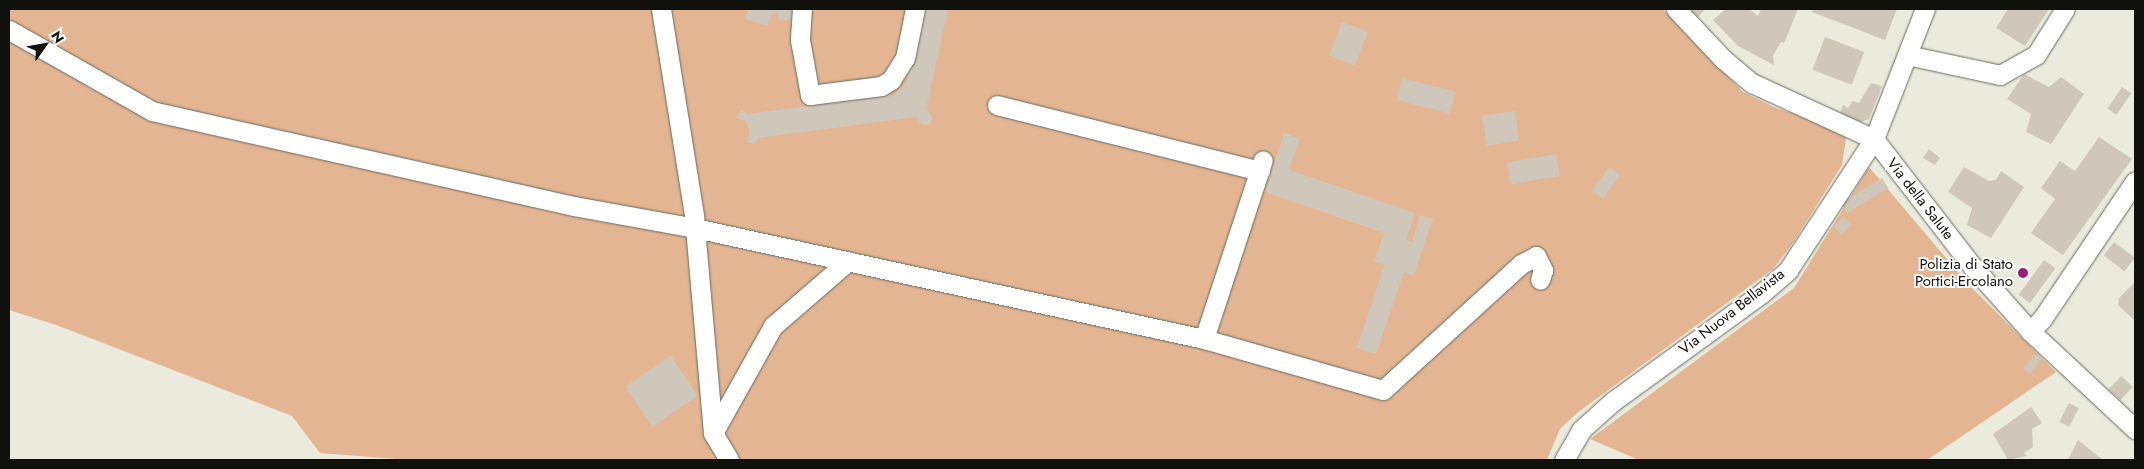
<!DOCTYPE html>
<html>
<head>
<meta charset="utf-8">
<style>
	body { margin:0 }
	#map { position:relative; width:2144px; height:469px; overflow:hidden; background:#eaebdc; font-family:Jost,sans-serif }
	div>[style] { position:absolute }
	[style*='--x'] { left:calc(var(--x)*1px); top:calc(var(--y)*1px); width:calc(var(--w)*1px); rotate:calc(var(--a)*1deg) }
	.green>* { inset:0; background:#e4b592 }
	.building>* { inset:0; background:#cec7ba; transform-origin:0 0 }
	.roads { filter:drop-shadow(0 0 1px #6a6b5e) drop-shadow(0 0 1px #6a6b5e) }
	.minor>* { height:19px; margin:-9.5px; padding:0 9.5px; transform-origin:9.5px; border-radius:9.5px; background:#fff }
	.dots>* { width:14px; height:14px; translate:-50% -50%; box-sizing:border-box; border:2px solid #fff; border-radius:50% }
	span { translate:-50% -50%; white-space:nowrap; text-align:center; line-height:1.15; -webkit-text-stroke:4px #fff; paint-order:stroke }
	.street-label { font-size:15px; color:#10110c }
	.poi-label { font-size:15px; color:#10110c }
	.right { translate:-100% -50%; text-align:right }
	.frame { position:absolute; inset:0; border:10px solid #10110c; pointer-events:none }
	.north { position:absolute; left:20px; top:20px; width:50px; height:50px; -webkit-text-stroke:4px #fff; paint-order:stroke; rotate:58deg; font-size:14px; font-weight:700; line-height:20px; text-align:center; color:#10110c }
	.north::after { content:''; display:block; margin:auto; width:18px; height:22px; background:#10110c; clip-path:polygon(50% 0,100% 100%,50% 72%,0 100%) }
</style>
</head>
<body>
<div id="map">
	<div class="green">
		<div style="clip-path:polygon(9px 9px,1663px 9px,1743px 92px,1776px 108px,1843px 130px,1846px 139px,1842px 165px,1793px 243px,1773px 269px,1577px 413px,1560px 429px,1547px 460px,409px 460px,320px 453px,292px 416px,59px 326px,9px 310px)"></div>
		<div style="clip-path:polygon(1869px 167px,1968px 284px,2056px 372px,1927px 460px,1639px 460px,1590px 439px,1794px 288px)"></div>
	</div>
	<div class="building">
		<div style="clip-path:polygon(750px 9px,799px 9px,797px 18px,779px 21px,778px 13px,772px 14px,767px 26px,744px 18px)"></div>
		<div style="clip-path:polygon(923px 9px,948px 9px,926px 109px,933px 116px,930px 124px,922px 125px,916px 117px,759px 138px,754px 144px,747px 142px,750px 132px,746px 121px,736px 118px,741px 110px,747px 114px,893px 95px,906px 84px)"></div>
		<div style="clip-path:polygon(1688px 9px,1705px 9px,1697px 18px)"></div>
		<div style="clip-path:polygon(1726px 9px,1749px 9px,1758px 16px,1761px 9px,1798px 9px,1784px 43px,1781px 42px,1773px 56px,1774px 65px,1738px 46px,1713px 20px)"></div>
		<div style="clip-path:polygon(1813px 9px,1897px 9px,1885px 40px,1812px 12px)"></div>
		<div style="clip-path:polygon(2008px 9px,2049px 9px,2025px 46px,1996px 28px)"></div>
		<div style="left:1342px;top:22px;width:28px;height:36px;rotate:21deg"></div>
		<div style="left:1825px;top:37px;width:42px;height:35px;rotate:21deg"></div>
		<div style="clip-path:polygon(2024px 74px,2049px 87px,2061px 77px,2084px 94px,2051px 144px,2026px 132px,2031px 114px,2007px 99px)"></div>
		<div style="left:1402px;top:78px;width:55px;height:23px;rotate:14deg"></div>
		<div style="clip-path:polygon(1871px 83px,1882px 86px,1869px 119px,1861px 122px,1840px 113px,1843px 105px,1848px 108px,1853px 101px,1859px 103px)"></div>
		<div style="left:2122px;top:87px;width:11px;height:26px;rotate:34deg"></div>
		<div style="left:1515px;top:111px;width:30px;height:33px;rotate:82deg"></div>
		<div style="clip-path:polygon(1284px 133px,1300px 139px,1289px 170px,1415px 213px,1406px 240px,1412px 242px,1420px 215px,1433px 219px,1414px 276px,1404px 272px,1376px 354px,1357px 348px,1384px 265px,1374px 262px,1384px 233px,1265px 192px)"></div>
		<div style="clip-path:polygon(2099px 137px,2132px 159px,2063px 255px,2031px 233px,2055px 199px,2041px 188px,2060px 161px,2075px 171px)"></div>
		<div style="clip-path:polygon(1929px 149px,1940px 158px,1935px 165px,1923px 158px)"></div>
		<div style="left:1556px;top:154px;width:22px;height:50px;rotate:80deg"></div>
		<div style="left:1609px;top:167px;width:14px;height:29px;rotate:36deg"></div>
		<div style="clip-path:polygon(1964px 167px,1989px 181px,1996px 180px,2001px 171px,2024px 187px,1991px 238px,1967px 225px,1972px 208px,1948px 192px)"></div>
		<div style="left:1882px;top:178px;width:12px;height:48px;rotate:59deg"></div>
		<div style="left:1844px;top:217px;width:11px;height:14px;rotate:49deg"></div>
		<div style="left:2114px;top:242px;width:26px;height:17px;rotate:37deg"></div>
		<div style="left:2044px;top:260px;width:14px;height:43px;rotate:36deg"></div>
		<div style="clip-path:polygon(2135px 282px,2135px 321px,2118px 305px,2119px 298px)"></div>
		<div style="clip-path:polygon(2037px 353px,2042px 359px,2029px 374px,2023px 368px)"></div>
		<div style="left:671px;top:356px;width:48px;height:55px;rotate:56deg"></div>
		<div style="left:2121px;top:376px;width:16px;height:18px;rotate:43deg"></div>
		<div style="left:2069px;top:403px;width:11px;height:21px;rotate:27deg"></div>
		<div style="clip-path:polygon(2031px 407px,2042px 423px,2032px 429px,2033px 447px,2024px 453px,2027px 456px,2008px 460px,1993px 434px)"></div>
		<div style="clip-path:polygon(2078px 440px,2103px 460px,2068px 460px)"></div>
	</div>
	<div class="roads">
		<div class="minor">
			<div style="--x:661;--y:9;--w:210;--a:80.9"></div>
			<div style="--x:694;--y:216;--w:218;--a:85"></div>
			<div style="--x:713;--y:433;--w:31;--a:59"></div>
			<div style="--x:802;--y:9;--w:31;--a:94"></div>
			<div style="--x:800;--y:40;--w:56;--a:79.7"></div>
			<div style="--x:810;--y:95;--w:72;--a:-7.2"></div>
			<div style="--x:881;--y:86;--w:12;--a:-31"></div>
			<div style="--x:891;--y:80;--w:26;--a:-58"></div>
			<div style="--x:905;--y:58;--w:50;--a:-78.5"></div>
			<div style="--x:1676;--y:9;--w:69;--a:46.8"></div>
			<div style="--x:1723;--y:59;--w:38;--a:40"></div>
			<div style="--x:1752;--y:83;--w:134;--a:24.7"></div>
			<div style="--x:1874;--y:139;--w:162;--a:52.3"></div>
			<div style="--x:1973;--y:267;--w:86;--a:48.3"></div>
			<div style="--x:2030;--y:331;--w:144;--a:43"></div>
			<div style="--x:9;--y:30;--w:164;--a:29.5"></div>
			<div style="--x:152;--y:111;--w:433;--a:12.7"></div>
			<div style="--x:574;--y:206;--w:123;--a:10.3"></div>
			<div style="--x:695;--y:228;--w:521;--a:12.3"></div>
			<div style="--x:1204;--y:339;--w:186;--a:15.9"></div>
			<div style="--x:1383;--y:390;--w:187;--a:-42.4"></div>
			<div style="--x:1521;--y:264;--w:17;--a:-28"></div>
			<div style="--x:1536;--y:256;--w:16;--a:63"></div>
			<div style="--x:1543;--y:270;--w:10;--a:107"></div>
			<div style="--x:1907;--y:55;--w:95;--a:12.1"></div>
			<div style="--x:2000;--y:75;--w:41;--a:-29.1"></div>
			<div style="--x:2036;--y:55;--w:54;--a:-57.8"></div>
			<div style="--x:997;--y:105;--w:271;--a:14.1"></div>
			<div style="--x:2030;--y:331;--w:17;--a:-45"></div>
			<div style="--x:2042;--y:319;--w:166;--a:-56"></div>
			<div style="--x:1204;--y:339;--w:188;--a:-71.8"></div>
			<div style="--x:713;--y:433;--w:123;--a:-60.7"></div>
			<div style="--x:773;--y:326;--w:99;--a:-40.9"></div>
			<div style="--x:1564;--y:460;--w:34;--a:-60"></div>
			<div style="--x:1581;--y:430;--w:42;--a:-42.1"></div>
			<div style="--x:1612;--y:402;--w:185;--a:-36"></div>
			<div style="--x:1762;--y:293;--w:35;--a:-41"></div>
			<div style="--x:1788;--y:270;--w:157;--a:-56.7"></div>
			<div style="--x:1874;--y:139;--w:140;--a:-68.6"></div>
		</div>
	</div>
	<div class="dots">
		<div style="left:2023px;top:273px;background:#981e78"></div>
	</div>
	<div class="street-label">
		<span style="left:1920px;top:199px;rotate:52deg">Via della Salute</span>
		<span style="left:1732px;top:312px;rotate:-38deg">Via Nuova Bellavista</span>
	</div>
	<div class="poi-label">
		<span class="right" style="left:2013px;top:273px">Polizia di Stato<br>Portici-Ercolano</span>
	</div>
	<div class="frame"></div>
	<div class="north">N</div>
</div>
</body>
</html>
